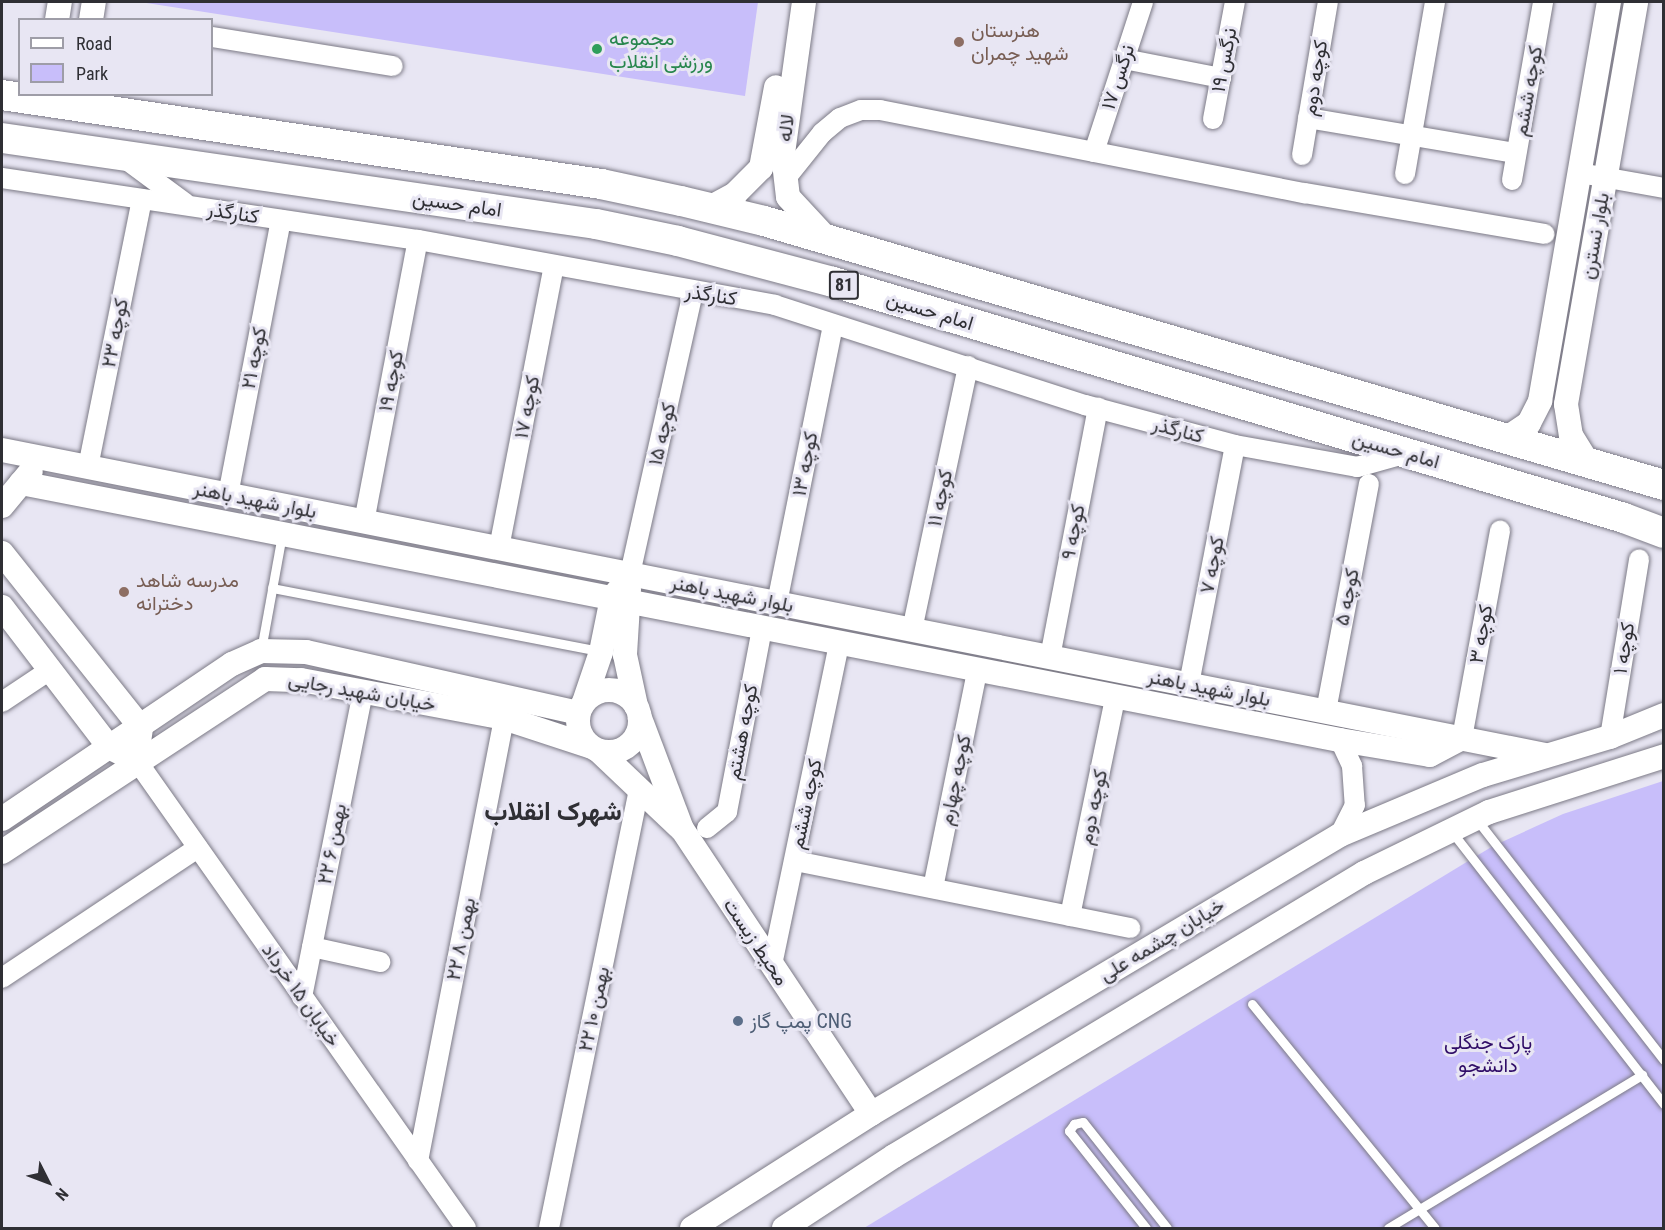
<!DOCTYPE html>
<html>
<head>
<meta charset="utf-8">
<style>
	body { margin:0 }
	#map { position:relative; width:1665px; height:1230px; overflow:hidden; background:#e8e6f3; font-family:"Roboto Condensed",Vazirmatn,sans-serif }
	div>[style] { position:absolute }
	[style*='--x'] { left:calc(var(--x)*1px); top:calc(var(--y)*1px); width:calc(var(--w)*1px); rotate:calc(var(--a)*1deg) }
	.green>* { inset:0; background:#c8befa }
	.roads { filter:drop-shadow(0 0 2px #7c7a86) drop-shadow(0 0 2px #7c7a86) }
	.service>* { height:9px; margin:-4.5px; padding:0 4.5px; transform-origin:4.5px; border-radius:4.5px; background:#fff }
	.minor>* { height:20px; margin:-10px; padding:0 10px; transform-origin:10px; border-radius:10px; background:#fff }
	.tertiary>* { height:24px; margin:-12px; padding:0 12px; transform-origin:12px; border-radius:12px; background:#fff }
	.tertiary>.ring { margin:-12px; padding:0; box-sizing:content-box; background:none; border:24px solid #fff; border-radius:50% }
	.primary>* { height:30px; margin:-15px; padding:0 15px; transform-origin:15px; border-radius:15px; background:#fff }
	.dots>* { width:16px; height:16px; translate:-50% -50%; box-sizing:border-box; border:3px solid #e8e6f3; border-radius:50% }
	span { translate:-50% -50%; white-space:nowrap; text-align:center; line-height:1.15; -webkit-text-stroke:6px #e8e6f3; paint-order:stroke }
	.shield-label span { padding:2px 4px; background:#e8e6f3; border:2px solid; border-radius:4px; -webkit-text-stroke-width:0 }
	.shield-label { font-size:18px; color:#2f2f34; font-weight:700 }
	.education-label { font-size:20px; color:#785e54 }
	.left { translate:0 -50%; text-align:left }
	.leisure-label { font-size:20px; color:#27864d }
	.street-label { font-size:20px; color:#2f2f34 }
	.service-label { font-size:20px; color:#4e5e75 }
	.park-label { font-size:20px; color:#2f0c67 }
	.district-label { font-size:26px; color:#2f2f34; font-weight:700 }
	.frame { position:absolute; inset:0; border:3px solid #2f2f34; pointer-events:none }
	.legend { position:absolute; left:18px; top:18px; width:195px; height:78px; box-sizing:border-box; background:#e8e6f3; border:2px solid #9e9da7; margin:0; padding:8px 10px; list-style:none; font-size:18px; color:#2f2f34 }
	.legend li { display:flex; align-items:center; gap:12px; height:30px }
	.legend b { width:30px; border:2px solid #9e9da7 }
	.north { position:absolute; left:18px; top:1152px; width:60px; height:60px; -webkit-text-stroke:4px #e8e6f3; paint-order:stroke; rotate:132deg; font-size:16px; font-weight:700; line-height:24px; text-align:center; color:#2f2f34 }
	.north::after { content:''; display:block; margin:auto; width:21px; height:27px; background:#2f2f34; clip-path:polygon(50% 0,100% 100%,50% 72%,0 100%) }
</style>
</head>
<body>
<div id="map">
	<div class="green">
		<div style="clip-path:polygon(140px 2px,758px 2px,745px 96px)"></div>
		<div style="clip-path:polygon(1663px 781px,1663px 1228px,864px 1228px,1493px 846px,1563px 814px)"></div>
	</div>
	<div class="roads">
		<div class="service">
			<div style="--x:272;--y:588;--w:334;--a:10.9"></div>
			<div style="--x:261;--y:650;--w:118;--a:-79.7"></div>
			<div style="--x:1477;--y:820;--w:304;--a:52.1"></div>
			<div style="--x:1452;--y:832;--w:345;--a:52.1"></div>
			<div style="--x:1252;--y:1004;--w:289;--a:50.8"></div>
			<div style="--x:1146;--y:1228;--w:124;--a:-128.4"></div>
			<div style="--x:1069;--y:1131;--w:9;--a:-54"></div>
			<div style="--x:1074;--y:1124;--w:9;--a:-13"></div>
			<div style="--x:1083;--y:1122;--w:135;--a:51.6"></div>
			<div style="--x:1388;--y:1228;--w:297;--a:-31.1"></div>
		</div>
		<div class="minor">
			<div style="--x:212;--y:37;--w:183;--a:9.1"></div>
			<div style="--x:1124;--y:59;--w:99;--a:11.1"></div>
			<div style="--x:1308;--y:118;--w:211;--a:9.6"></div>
			<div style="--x:1213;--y:119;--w:119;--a:-79.4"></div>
			<div style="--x:1094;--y:152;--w:158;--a:-71.9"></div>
			<div style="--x:1302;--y:155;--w:155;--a:-80.4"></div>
			<div style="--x:124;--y:158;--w:76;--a:36.4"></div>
			<div style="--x:1580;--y:173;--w:85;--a:10.1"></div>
			<div style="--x:1405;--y:174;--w:175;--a:-80.1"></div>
			<div style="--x:2;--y:178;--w:421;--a:8.5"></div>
			<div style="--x:418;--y:240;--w:363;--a:10.3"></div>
			<div style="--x:775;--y:305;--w:326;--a:17.9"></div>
			<div style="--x:1085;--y:405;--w:155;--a:14.9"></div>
			<div style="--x:1235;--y:445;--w:124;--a:10.2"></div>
			<div style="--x:1357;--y:467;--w:49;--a:-15.5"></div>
			<div style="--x:786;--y:178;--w:58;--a:-51.3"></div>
			<div style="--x:822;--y:133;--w:23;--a:-40"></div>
			<div style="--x:840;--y:118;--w:22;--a:-21"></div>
			<div style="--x:861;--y:110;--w:19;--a:0"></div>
			<div style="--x:880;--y:110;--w:433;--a:11.1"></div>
			<div style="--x:1305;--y:193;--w:243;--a:9.7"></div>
			<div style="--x:1512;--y:180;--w:181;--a:-80.1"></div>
			<div style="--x:88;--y:467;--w:273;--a:-78.6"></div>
			<div style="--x:228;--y:495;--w:280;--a:-79.1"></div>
			<div style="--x:364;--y:522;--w:287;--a:-79.2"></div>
			<div style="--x:499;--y:548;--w:288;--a:-79"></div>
			<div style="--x:630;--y:574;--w:288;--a:-77.4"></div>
			<div style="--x:777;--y:603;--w:284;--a:-78.6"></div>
			<div style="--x:912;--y:630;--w:270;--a:-78"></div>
			<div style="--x:1050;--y:657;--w:254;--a:-79.1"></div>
			<div style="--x:1189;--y:684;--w:243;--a:-79.1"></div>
			<div style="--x:2;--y:702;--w:58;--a:-33.7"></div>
			<div style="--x:1326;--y:711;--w:231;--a:-79.3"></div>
			<div style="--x:1610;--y:737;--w:180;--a:-80.7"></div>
			<div style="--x:1462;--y:738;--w:211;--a:-79.6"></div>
			<div style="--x:1340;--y:740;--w:29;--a:65"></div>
			<div style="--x:1352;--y:766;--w:39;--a:86"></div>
			<div style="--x:1355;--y:805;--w:34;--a:117"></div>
			<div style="--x:137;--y:761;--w:571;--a:54.84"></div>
			<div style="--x:707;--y:828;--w:26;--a:-39"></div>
			<div style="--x:727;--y:812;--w:186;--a:-79.2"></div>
			<div style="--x:795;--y:861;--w:342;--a:11.3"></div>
			<div style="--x:933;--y:888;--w:221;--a:-78.5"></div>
			<div style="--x:1070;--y:916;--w:223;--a:-78.3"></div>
			<div style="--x:312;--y:947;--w:70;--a:12.4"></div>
			<div style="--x:772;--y:965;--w:328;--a:-78.2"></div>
			<div style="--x:2;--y:978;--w:235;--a:-33.6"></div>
			<div style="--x:302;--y:997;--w:312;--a:-78.7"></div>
			<div style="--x:418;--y:1161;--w:451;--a:-79"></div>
			<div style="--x:549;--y:1228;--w:448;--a:-78.4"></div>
		</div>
		<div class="tertiary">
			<div style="--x:804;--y:2;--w:153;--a:97.9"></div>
			<div style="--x:783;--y:154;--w:43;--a:83.4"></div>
			<div style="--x:788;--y:197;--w:59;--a:47.1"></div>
			<div style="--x:57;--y:20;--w:18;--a:-81"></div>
			<div style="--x:91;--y:20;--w:18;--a:-81"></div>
			<div style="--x:709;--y:208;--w:30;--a:-28"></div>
			<div style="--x:735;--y:194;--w:37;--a:-45"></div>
			<div style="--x:761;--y:168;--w:82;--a:-79.5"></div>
			<div style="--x:1504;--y:440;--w:30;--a:-34"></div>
			<div style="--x:1529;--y:423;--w:25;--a:-63"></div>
			<div style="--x:1540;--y:401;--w:405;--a:-80.2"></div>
			<div style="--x:2;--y:450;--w:1573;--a:11.18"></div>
			<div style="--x:1590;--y:466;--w:36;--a:-122"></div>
			<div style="--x:1571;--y:436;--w:32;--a:-99"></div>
			<div style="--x:1566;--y:404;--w:408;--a:-80.1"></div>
			<div style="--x:21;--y:483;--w:1344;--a:11.03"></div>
			<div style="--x:1340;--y:740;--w:91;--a:9.5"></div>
			<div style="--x:1430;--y:755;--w:36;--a:-28"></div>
			<div style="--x:2;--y:506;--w:45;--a:-50.4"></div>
			<div style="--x:2;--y:553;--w:223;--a:51.5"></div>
			<div style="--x:141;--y:728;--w:14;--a:98"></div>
			<div style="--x:629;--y:589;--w:66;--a:93.5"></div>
			<div style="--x:625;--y:655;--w:52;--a:77.8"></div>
			<div style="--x:2;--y:607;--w:176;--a:52.6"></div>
			<div style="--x:109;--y:747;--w:16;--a:27"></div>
			<div class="ring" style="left:578px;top:690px;width:38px;height:38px"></div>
			<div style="--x:584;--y:702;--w:53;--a:-71.2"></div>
			<div style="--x:601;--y:652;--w:55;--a:-78.5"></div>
			<div style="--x:612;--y:598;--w:16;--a:-50"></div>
			<div style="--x:640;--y:718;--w:119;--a:69.3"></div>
			<div style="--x:682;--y:829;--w:342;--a:56.4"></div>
			<div style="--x:600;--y:752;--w:108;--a:43.5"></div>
			<div style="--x:2;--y:819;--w:277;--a:-34"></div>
			<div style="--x:232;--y:664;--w:32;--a:-24"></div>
			<div style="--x:261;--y:651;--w:45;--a:1.3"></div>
			<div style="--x:306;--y:652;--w:279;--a:12.6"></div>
			<div style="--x:2;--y:852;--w:315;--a:-33.3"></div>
			<div style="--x:265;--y:679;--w:36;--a:2"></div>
			<div style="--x:301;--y:680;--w:207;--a:10.6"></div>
			<div style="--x:504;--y:718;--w:89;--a:18.2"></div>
			<div style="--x:692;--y:1228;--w:212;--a:-32.5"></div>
			<div style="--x:871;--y:1114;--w:546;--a:-30.75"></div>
			<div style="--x:1340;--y:835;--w:155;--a:-22.8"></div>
			<div style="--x:1483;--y:775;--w:133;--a:-16.7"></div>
			<div style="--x:1610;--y:737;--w:58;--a:-22.2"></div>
			<div style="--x:784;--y:1228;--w:131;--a:-33.2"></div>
			<div style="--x:894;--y:1156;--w:549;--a:-31.05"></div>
			<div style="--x:1364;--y:873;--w:139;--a:-26"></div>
			<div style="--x:1489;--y:812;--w:184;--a:-17.7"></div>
		</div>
		<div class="primary">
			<div style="--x:2;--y:95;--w:606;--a:8.45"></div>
			<div style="--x:601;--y:184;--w:82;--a:12"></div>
			<div style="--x:681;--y:201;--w:85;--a:13.5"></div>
			<div style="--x:764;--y:221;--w:938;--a:16.35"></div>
			<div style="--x:2;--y:138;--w:600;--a:8.24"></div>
			<div style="--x:596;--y:224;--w:84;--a:11.7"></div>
			<div style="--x:678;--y:241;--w:160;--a:14.8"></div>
			<div style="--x:833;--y:282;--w:825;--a:16.61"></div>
			<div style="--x:1624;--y:518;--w:43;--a:20.6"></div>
		</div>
	</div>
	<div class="dots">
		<div style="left:959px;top:42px;background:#8d6e63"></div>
		<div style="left:597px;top:49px;background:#2e9e5b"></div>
		<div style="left:124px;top:592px;background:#8d6e63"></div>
		<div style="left:738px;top:1021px;background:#5c6f8a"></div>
	</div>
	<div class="shield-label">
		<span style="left:844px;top:285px">81</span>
	</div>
	<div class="education-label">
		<span class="left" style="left:971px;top:42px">هنرستان<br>شهید چمران</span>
		<span class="left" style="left:136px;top:592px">مدرسه شاهد<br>دخترانه</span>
	</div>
	<div class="leisure-label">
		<span class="left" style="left:609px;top:50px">مجموعه<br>ورزشی انقلاب</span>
	</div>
	<div class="street-label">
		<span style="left:1224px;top:60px;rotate:-79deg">نرگس ۱۹</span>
		<span style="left:1118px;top:77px;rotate:-72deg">نرگس ۱۷</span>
		<span style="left:1315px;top:78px;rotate:-81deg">کوچه دوم</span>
		<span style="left:1528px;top:91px;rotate:-80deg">کوچه ششم</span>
		<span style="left:786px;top:128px;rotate:-83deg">لاله</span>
		<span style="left:457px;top:204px;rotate:8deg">امام حسین</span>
		<span style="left:233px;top:213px;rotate:9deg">کنارگذر</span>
		<span style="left:1595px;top:236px;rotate:-80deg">بلوار نسترن</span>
		<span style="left:711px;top:295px;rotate:9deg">کنارگذر</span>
		<span style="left:930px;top:311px;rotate:17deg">امام حسین</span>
		<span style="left:115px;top:333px;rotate:-79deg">کوچه ۲۳</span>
		<span style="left:254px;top:358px;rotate:-79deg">کوچه ۲۱</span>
		<span style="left:391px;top:381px;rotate:-79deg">کوچه ۱۹</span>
		<span style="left:527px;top:407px;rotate:-79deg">کوچه ۱۷</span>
		<span style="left:1178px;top:430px;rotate:15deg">کنارگذر</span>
		<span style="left:662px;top:434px;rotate:-77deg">کوچه ۱۵</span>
		<span style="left:1396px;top:450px;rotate:16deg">امام حسین</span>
		<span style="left:805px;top:464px;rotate:-79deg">کوچه ۱۳</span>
		<span style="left:940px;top:498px;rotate:-78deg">کوچه ۱۱</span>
		<span style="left:255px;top:500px;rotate:11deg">بلوار شهید باهنر</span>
		<span style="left:1073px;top:532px;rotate:-79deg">کوچه ۹</span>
		<span style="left:1212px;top:565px;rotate:-79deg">کوچه ۷</span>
		<span style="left:732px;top:594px;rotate:11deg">بلوار شهید باهنر</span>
		<span style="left:1347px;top:597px;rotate:-79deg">کوچه ۵</span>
		<span style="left:1481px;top:634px;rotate:-80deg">کوچه ۳</span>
		<span style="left:1624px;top:648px;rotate:-81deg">کوچه ۱</span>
		<span style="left:1209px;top:688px;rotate:11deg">بلوار شهید باهنر</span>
		<span style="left:362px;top:692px;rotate:10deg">خیابان شهید رجایی</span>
		<span style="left:742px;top:732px;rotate:-79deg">کوچه هشتم</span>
		<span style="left:955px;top:780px;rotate:-78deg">کوچه چهارم</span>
		<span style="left:806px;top:804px;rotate:-78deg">کوچه ششم</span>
		<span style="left:1093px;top:807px;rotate:-78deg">کوچه دوم</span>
		<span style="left:332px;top:844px;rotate:-79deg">۲۲ بهمن ۶</span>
		<span style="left:461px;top:939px;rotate:-79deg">۲۲ بهمن ۸</span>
		<span style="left:1162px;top:940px;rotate:-31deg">خیابان چشمه علی</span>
		<span style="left:756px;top:942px;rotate:56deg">محیط زیست</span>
		<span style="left:301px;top:995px;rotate:55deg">خیابان ۱۵ خرداد</span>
		<span style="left:594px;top:1009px;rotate:-78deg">۲۲ بهمن ۱۰</span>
	</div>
	<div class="service-label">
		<span class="left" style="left:750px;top:1021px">پمپ گاز CNG</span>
	</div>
	<div class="park-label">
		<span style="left:1488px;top:1054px">پارک جنگلی<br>دانشجو</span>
	</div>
	<div class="district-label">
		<span style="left:553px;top:812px">شهرک انقلاب</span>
	</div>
	<div class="frame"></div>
	<ul class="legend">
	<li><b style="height:8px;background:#fff"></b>Road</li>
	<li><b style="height:16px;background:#c8befa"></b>Park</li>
	</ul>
	<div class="north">N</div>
</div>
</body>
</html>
